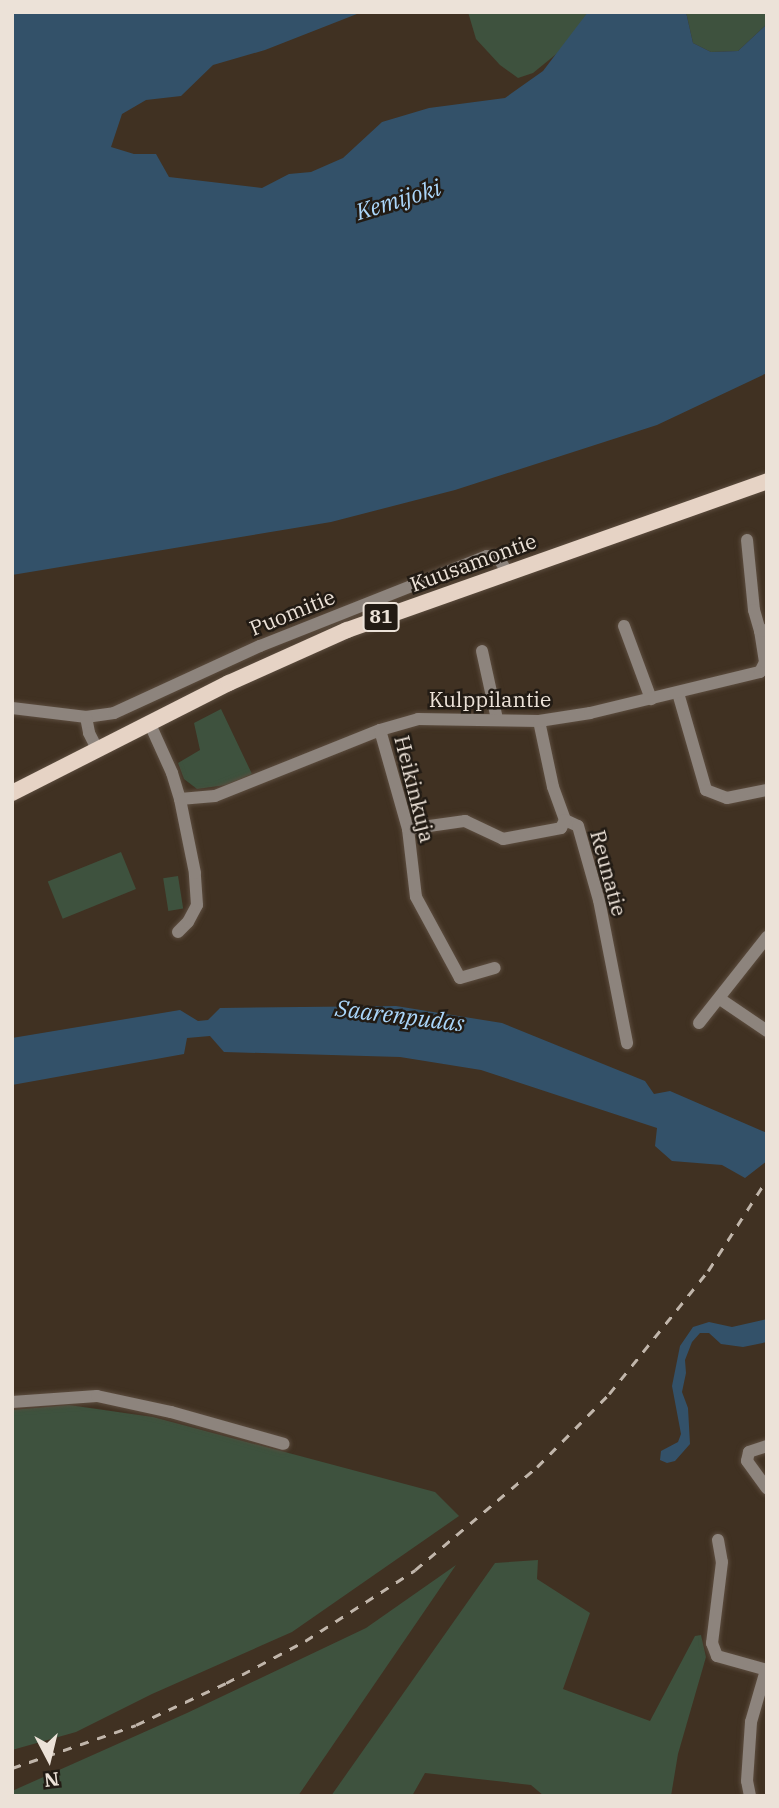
<!DOCTYPE html>
<html>
<head>
<meta charset="utf-8">
<style>
	body { margin:0 }
	#map { position:relative; width:779px; height:1808px; overflow:hidden; background:#403122; font-family:"IBM Plex Serif",serif }
	div>[style] { position:absolute }
	[style*='--x'] { left:calc(var(--x)*1px); top:calc(var(--y)*1px); width:calc(var(--w)*1px); rotate:calc(var(--a)*1deg) }
	.green>* { inset:0; background:#3e523e; transform-origin:0 0 }
	.water>* { inset:0; background:#335169 }
	.roads { filter:drop-shadow(0 0 2px #5c4d3f) drop-shadow(0 0 2px #5c4d3f) }
	.minor>* { height:12px; margin:-6px; padding:0 6px; transform-origin:6px; border-radius:6px; background:#8d847d }
	.major>* { height:16px; margin:-8px; padding:0 8px; transform-origin:8px; border-radius:8px; background:#e6d3c5 }
	.rail>* { height:2.5px; margin-top:-1.25px; transform-origin:0; background:repeating-linear-gradient(90deg,#c1b6ab 0 9px,transparent 0 18px) }
	span { translate:-50% -50%; white-space:nowrap; text-align:center; line-height:1.15; -webkit-text-stroke:5px #221b14; paint-order:stroke }
	.shield-label span { padding:2px 5px; background:#221b14; border:2px solid; border-radius:5px; -webkit-text-stroke-width:0 }
	.shield-label { font-size:19px; color:#ece2d8; font-weight:700 }
	.street-label { font-size:21px; color:#ece2d8 }
	.water-label { font-size:23px; color:#abd6fa; font-style:italic }
	.frame { position:absolute; inset:0; border:14px solid #ece2d8; pointer-events:none }
	.north { position:absolute; left:14px; top:1724px; width:70px; height:70px; -webkit-text-stroke:5px #221b14; paint-order:stroke; rotate:173deg; font-size:19px; font-weight:700; line-height:28px; text-align:center; color:#ece2d8 }
	.north::after { content:''; display:block; margin:auto; width:24px; height:32px; background:#ece2d8; clip-path:polygon(50% 0,100% 100%,50% 72%,0 100%) }
</style>
</head>
<body>
<div id="map">
	<div class="green">
		<div style="clip-path:polygon(468px 12px,594px 12px,582px 33px,533px 73px,518px 78px,500px 65px,476px 39px)"></div>
		<div style="clip-path:polygon(686px 12px,767px 12px,767px 24px,738px 51px,711px 52px,693px 43px)"></div>
		<div style="clip-path:polygon(221px 709px,252px 774px,226px 785px,197px 789px,184px 779px,178px 763px,200px 750px,194px 723px)"></div>
		<div style="left:121px;top:852px;width:40px;height:79px;rotate:68deg"></div>
		<div style="left:178px;top:876px;width:33px;height:15px;rotate:81deg"></div>
		<div style="clip-path:polygon(69px 1405px,153px 1417px,435px 1492px,459px 1516px,292px 1632px,152px 1694px,76px 1732px,12px 1750px,12px 1410px)"></div>
		<div style="clip-path:polygon(538px 1560px,537px 1579px,590px 1613px,563px 1689px,650px 1721px,695px 1636px,701px 1635px,706px 1657px,678px 1754px,671px 1796px,544px 1796px,531px 1785px,425px 1773px,412px 1796px,331px 1796px,495px 1563px)"></div>
		<div style="clip-path:polygon(456px 1565px,298px 1796px,12px 1796px,12px 1791px,187px 1713px,366px 1628px)"></div>
	</div>
	<div class="water">
		<div style="clip-path:polygon(12px 12px,362px 12px,265px 50px,213px 65px,181px 96px,146px 100px,122px 114px,111px 147px,134px 154px,156px 154px,169px 177px,262px 188px,289px 174px,311px 172px,343px 158px,382px 122px,429px 108px,505px 98px,543px 71px,588px 12px,686px 12px,693px 43px,711px 52px,738px 51px,767px 24px,767px 373px,657px 425px,455px 490px,331px 522px,12px 575px)"></div>
		<div style="clip-path:polygon(396px 1006px,502px 1023px,645px 1081px,654px 1094px,670px 1091px,767px 1133px,767px 1161px,745px 1178px,722px 1165px,672px 1161px,655px 1146px,657px 1128px,481px 1070px,400px 1057px,224px 1052px,210px 1036px,187px 1038px,184px 1054px,12px 1085px,12px 1038px,180px 1010px,198px 1021px,208px 1020px,220px 1008px)"></div>
		<div style="clip-path:polygon(767px 1319px,767px 1342px,743px 1347px,721px 1344px,709px 1333px,700px 1333px,692px 1342px,685px 1360px,686px 1373px,682px 1392px,688px 1408px,690px 1444px,675px 1461px,667px 1463px,660px 1460px,661px 1451px,678px 1442px,681px 1434px,672px 1386px,680px 1346px,693px 1327px,709px 1322px,732px 1327px)"></div>
	</div>
	<div class="roads">
		<div class="minor">
			<div style="--x:747;--y:540;--w:70;--a:84.3"></div>
			<div style="--x:754;--y:610;--w:22;--a:74"></div>
			<div style="--x:624;--y:626;--w:78;--a:69.7"></div>
			<div style="--x:482;--y:651;--w:70;--a:77.6"></div>
			<div style="--x:678;--y:693;--w:101;--a:73.9"></div>
			<div style="--x:706;--y:790;--w:22;--a:21"></div>
			<div style="--x:727;--y:798;--w:41;--a:-11.3"></div>
			<div style="--x:12;--y:708;--w:75;--a:6.9"></div>
			<div style="--x:86;--y:717;--w:28;--a:-8"></div>
			<div style="--x:114;--y:713;--w:161;--a:-24.7"></div>
			<div style="--x:260;--y:646;--w:244;--a:-21.6"></div>
			<div style="--x:487;--y:556;--w:11;--a:5"></div>
			<div style="--x:498;--y:557;--w:17;--a:59"></div>
			<div style="--x:86;--y:717;--w:16;--a:79"></div>
			<div style="--x:89;--y:733;--w:18;--a:63"></div>
			<div style="--x:539;--y:721;--w:67;--a:78"></div>
			<div style="--x:553;--y:787;--w:35;--a:70"></div>
			<div style="--x:565;--y:820;--w:14;--a:25"></div>
			<div style="--x:578;--y:826;--w:77;--a:74.2"></div>
			<div style="--x:599;--y:900;--w:146;--a:78.9"></div>
			<div style="--x:149;--y:722;--w:56;--a:65.7"></div>
			<div style="--x:172;--y:773;--w:27;--a:73"></div>
			<div style="--x:180;--y:799;--w:35;--a:-5"></div>
			<div style="--x:215;--y:796;--w:178;--a:-21.8"></div>
			<div style="--x:380;--y:730;--w:40;--a:-16"></div>
			<div style="--x:418;--y:719;--w:121;--a:0.9"></div>
			<div style="--x:539;--y:721;--w:52;--a:-8.9"></div>
			<div style="--x:590;--y:713;--w:175;--a:-13.6"></div>
			<div style="--x:760;--y:672;--w:11;--a:-63"></div>
			<div style="--x:765;--y:662;--w:31;--a:-99"></div>
			<div style="--x:760;--y:631;--w:7;--a:-8"></div>
			<div style="--x:380;--y:730;--w:103;--a:74.2"></div>
			<div style="--x:408;--y:829;--w:68;--a:83.3"></div>
			<div style="--x:416;--y:897;--w:92;--a:61.5"></div>
			<div style="--x:460;--y:978;--w:36;--a:-16"></div>
			<div style="--x:408;--y:829;--w:58;--a:-8"></div>
			<div style="--x:465;--y:821;--w:42;--a:25.3"></div>
			<div style="--x:503;--y:839;--w:59;--a:-10.7"></div>
			<div style="--x:561;--y:828;--w:9;--a:-63"></div>
			<div style="--x:178;--y:932;--w:14;--a:-45"></div>
			<div style="--x:188;--y:922;--w:19;--a:-62"></div>
			<div style="--x:197;--y:905;--w:32;--a:-94"></div>
			<div style="--x:195;--y:873;--w:76;--a:-101.5"></div>
			<div style="--x:720;--y:999;--w:57;--a:34.2"></div>
			<div style="--x:699;--y:1023;--w:110;--a:-51.7"></div>
			<div style="--x:12;--y:1402;--w:85;--a:-4"></div>
			<div style="--x:97;--y:1396;--w:76;--a:12.2"></div>
			<div style="--x:171;--y:1412;--w:117;--a:15.8"></div>
			<div style="--x:767;--y:1446;--w:19;--a:162"></div>
			<div style="--x:749;--y:1452;--w:9;--a:103"></div>
			<div style="--x:747;--y:1461;--w:34;--a:54"></div>
			<div style="--x:718;--y:1540;--w:22;--a:80"></div>
			<div style="--x:722;--y:1562;--w:82;--a:97"></div>
			<div style="--x:712;--y:1643;--w:14;--a:69"></div>
			<div style="--x:717;--y:1656;--w:52;--a:15.6"></div>
			<div style="--x:750;--y:1796;--w:15;--a:-101"></div>
			<div style="--x:747;--y:1781;--w:59;--a:-86.1"></div>
			<div style="--x:751;--y:1722;--w:54;--a:-73.9"></div>
		</div>
		<div class="major">
			<div style="--x:12;--y:793;--w:243;--a:-26.9"></div>
			<div style="--x:229;--y:683;--w:129;--a:-24.2"></div>
			<div style="--x:347;--y:630;--w:446;--a:-19.5"></div>
		</div>
	</div>
	<div class="rail">
		<div style="--x:12;--y:1768;--w:131;--a:-19.1"></div>
		<div style="--x:136;--y:1725;--w:99;--a:-25"></div>
		<div style="--x:226;--y:1683;--w:89;--a:-28"></div>
		<div style="--x:305;--y:1641;--w:131;--a:-32.8"></div>
		<div style="--x:415;--y:1570;--w:160;--a:-40.2"></div>
		<div style="--x:537;--y:1467;--w:103;--a:-45.4"></div>
		<div style="--x:609;--y:1394;--w:158;--a:-51.2"></div>
		<div style="--x:708;--y:1271;--w:109;--a:-57.3"></div>
	</div>
	<div class="shield-label">
		<span style="left:381px;top:617px">81</span>
	</div>
	<div class="street-label">
		<span style="left:473px;top:562px;rotate:-20deg">Kuusamontie</span>
		<span style="left:292px;top:612px;rotate:-22deg">Puomitie</span>
		<span style="left:490px;top:699px">Kulppilantie</span>
		<span style="left:415px;top:789px;rotate:76deg">Heikinkuja</span>
		<span style="left:609px;top:873px;rotate:75deg">Reunatie</span>
	</div>
	<div class="water-label">
		<span style="left:398px;top:199px;rotate:-17deg">Kemijoki</span>
		<span style="left:400px;top:1015px;rotate:7deg">Saarenpudas</span>
	</div>
	<div class="frame"></div>
	<div class="north">N</div>
</div>
</body>
</html>
